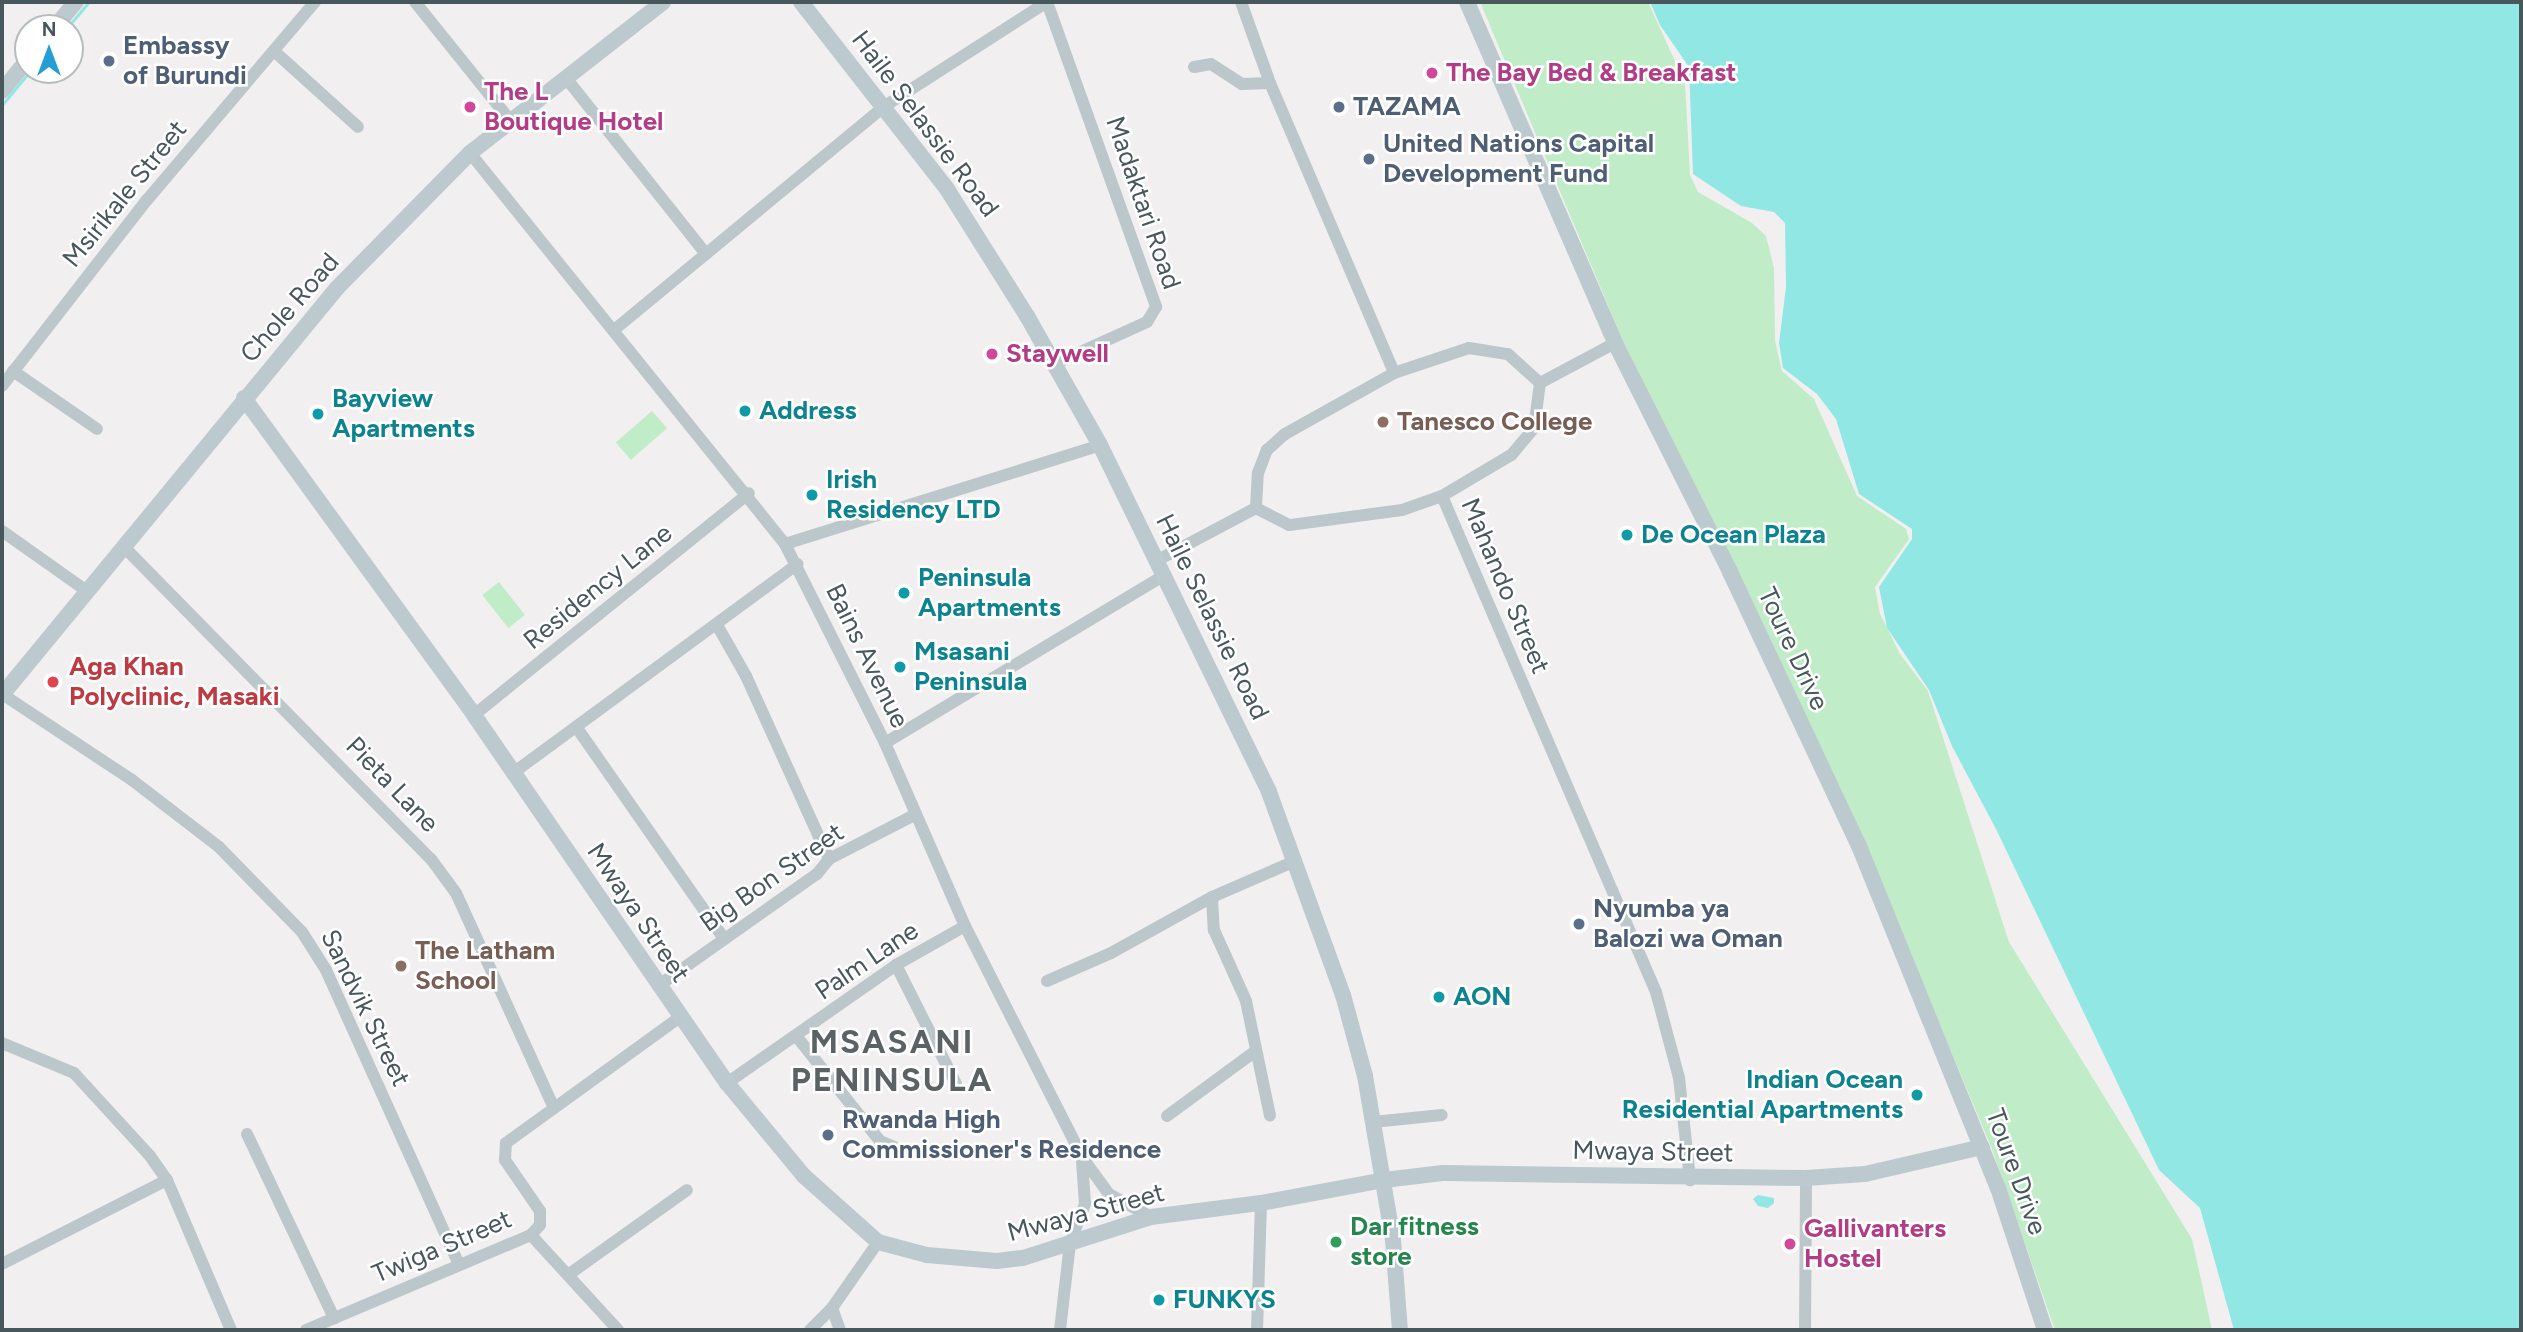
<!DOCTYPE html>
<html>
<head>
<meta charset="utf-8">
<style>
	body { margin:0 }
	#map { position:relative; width:2523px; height:1332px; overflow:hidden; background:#f2eff0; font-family:Figtree,sans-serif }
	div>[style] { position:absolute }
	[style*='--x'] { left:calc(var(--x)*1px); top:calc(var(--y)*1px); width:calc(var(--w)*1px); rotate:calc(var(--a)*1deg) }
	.green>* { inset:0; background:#c0ecc7; transform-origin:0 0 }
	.water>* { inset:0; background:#90e7e3 }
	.stream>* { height:2.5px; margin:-1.25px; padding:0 1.25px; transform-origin:1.25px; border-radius:1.25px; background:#90e7e3 }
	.street>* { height:12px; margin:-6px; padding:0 6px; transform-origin:6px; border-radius:6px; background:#bcc7cb }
	.secondary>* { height:16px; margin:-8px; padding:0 8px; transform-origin:8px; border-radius:8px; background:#bccad0 }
	.dots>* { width:19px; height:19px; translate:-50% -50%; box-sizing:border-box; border:4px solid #fff; border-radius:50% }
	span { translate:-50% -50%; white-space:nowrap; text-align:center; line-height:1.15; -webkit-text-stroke:5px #fff; paint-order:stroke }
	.service-label { font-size:26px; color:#4e5e75; font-weight:700 }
	.left { translate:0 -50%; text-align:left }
	.hotel-label { font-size:26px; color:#b23c85; font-weight:700 }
	.street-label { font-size:26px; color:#48575b }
	.culture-label { font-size:26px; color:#0d838f; font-weight:700 }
	.right { translate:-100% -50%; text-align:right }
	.education-label { font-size:26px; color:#785e54; font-weight:700 }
	.health-label { font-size:26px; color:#be3a42; font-weight:700 }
	.leisure-label { font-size:26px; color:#27864d; font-weight:700 }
	.district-label { font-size:33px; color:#5c6164; font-weight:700; letter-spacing:2px }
	.frame { position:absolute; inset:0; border:4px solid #48575b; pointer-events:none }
	.north { position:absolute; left:14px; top:14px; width:70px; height:70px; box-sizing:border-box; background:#fff; border:2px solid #b6bcbd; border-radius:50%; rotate:0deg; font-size:19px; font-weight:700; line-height:28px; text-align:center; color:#48575b }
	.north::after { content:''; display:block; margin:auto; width:24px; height:32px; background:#249ed6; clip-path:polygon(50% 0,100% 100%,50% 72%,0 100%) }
</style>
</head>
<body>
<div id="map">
	<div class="green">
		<div style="clip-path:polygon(1480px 2px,1648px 2px,1685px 83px,1690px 175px,1698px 192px,1752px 223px,1766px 236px,1774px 268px,1775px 341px,1782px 371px,1814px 399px,1857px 496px,1906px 529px,1909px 539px,1875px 587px,1880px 614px,1900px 654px,1928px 691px,2009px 942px,2192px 1239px,2212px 1330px,2055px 1330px,1992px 1149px,1842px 791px,1624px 343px)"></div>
		<div style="left:652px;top:411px;width:23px;height:48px;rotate:49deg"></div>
		<div style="left:499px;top:582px;width:42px;height:21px;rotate:52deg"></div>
	</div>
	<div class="water">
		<div style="clip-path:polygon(1650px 2px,2521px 2px,2521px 1330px,2234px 1330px,2200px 1208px,2159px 1170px,1997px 831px,1952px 746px,1929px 690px,1887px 628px,1879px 587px,1912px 539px,1912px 529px,1859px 494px,1836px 419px,1817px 394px,1783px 368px,1779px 343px,1786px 287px,1785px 223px,1774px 212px,1741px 206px,1693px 174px,1689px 67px,1660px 25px)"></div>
		<div style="clip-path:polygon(1758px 1195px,1774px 1198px,1774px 1203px,1768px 1208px,1758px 1206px,1753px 1199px)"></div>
	</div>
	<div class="stream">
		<div style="--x:67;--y:28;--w:34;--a:-50"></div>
		<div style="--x:2;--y:105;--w:45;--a:-50.4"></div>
	</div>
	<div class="street">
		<div style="--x:415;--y:2;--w:151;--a:51.2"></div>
		<div style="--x:1047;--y:2;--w:324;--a:70.3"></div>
		<div style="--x:1156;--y:307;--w:17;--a:121"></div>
		<div style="--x:1147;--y:322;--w:102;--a:155.7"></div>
		<div style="--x:1241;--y:2;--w:86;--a:70.3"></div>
		<div style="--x:1270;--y:83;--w:315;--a:66.8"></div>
		<div style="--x:274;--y:51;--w:113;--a:42.1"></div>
		<div style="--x:1194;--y:67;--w:17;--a:-10"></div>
		<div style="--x:1211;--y:64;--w:37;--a:33"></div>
		<div style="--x:1242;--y:84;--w:28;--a:-2"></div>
		<div style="--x:566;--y:78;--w:225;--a:51.5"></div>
		<div style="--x:470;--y:153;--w:502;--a:51.14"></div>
		<div style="--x:785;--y:544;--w:223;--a:63.3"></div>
		<div style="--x:885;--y:743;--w:200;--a:66.4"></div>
		<div style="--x:965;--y:926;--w:259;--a:63.1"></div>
		<div style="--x:1082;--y:1157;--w:46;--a:53.9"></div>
		<div style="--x:1109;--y:1194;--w:48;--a:28.7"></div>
		<div style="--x:614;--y:330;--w:352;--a:-39.6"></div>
		<div style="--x:885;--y:106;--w:193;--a:-32.7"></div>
		<div style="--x:1469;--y:348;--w:39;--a:9"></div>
		<div style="--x:1508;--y:354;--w:43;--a:42.2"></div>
		<div style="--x:1540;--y:383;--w:45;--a:97.6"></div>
		<div style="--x:1534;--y:428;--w:35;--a:130"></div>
		<div style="--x:1511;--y:455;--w:80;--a:149.3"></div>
		<div style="--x:1442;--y:496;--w:42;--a:160.7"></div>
		<div style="--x:1402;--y:510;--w:114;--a:172.4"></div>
		<div style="--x:1289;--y:525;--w:37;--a:-153"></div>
		<div style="--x:1256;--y:508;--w:35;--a:-87"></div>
		<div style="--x:1258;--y:473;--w:25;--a:-69"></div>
		<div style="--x:1267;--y:450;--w:24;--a:-42"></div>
		<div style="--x:1285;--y:434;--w:125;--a:-29.2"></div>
		<div style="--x:1394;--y:373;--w:79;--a:-18.4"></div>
		<div style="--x:13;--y:371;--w:102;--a:34.6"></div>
		<div style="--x:1540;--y:383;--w:85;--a:-28.1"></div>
		<div style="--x:2;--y:386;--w:236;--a:-52.1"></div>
		<div style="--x:147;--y:200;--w:260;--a:-49.7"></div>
		<div style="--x:1442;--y:496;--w:540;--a:66.66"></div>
		<div style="--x:1656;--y:992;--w:89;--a:75"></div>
		<div style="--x:1679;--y:1078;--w:103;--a:83.8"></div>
		<div style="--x:2;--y:531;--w:105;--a:35.3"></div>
		<div style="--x:785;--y:544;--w:330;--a:-17.4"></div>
		<div style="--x:124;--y:547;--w:438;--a:45.5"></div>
		<div style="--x:431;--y:859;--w:42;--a:53.7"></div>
		<div style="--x:456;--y:893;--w:234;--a:65.5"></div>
		<div style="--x:1158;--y:560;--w:111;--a:-28"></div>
		<div style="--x:717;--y:625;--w:59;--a:60.4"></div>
		<div style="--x:746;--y:676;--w:201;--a:65.6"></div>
		<div style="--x:2;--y:694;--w:156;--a:33.5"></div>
		<div style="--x:132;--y:780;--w:110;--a:37.6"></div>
		<div style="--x:219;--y:847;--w:119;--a:45.7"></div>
		<div style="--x:302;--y:932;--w:45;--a:57.7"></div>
		<div style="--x:326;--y:970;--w:323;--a:65.7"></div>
		<div style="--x:474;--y:715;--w:353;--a:-38.9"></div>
		<div style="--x:577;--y:728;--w:257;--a:55.1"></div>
		<div style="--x:885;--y:743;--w:327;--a:-31"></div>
		<div style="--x:513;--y:773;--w:353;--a:-36.3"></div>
		<div style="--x:1212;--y:897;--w:33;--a:87"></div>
		<div style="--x:1214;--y:930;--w:78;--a:65.7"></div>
		<div style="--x:1246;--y:1001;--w:117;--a:78.2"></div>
		<div style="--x:896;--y:965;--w:133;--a:63.2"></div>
		<div style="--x:1047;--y:981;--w:70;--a:-23.6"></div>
		<div style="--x:1111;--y:953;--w:115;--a:-29"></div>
		<div style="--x:1212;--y:897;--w:88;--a:-23.4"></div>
		<div style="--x:658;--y:986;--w:194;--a:-35.2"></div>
		<div style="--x:817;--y:874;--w:19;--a:-51"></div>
		<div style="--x:829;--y:859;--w:98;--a:-27.3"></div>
		<div style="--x:797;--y:1037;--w:133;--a:51.4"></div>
		<div style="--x:880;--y:1141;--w:33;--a:23"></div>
		<div style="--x:2;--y:1043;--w:78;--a:22.6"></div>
		<div style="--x:74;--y:1073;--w:113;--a:47.5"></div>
		<div style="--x:150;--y:1156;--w:29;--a:55"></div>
		<div style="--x:167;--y:1180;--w:163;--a:66.9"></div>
		<div style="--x:727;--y:1083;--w:206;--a:-34.9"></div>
		<div style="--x:896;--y:965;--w:79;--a:-29.5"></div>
		<div style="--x:1167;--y:1116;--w:108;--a:-36.3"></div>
		<div style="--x:1373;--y:1122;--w:69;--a:-5.8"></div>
		<div style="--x:247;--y:1134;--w:204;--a:64.7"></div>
		<div style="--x:531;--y:1235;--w:129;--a:47.5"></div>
		<div style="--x:2;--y:1264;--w:185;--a:-27"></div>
		<div style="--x:568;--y:1275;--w:146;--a:-35.5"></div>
		<div style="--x:832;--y:1308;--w:23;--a:70"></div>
		<div style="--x:306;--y:1330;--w:244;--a:-22.9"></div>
		<div style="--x:531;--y:1235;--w:13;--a:-48"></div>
		<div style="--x:540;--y:1225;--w:14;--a:-90"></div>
		<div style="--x:540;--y:1211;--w:62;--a:-124.5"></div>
		<div style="--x:505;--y:1160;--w:17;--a:-87"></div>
		<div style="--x:506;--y:1143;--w:215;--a:-35.9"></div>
		<div style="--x:810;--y:1330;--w:31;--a:-45"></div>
		<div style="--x:832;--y:1308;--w:80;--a:-55.1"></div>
		<div style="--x:1060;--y:1330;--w:88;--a:-83.4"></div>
		<div style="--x:1070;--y:1243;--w:42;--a:-69"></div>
		<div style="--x:1085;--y:1204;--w:43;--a:-94"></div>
		<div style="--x:1257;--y:1330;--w:127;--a:-88.2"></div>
		<div style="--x:1805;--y:1330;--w:152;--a:-89.6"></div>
	</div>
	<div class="secondary">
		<div style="--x:801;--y:2;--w:237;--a:52"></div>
		<div style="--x:947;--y:189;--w:150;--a:57.8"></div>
		<div style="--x:1027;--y:316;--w:148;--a:60.5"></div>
		<div style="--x:1100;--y:445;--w:386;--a:64"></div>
		<div style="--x:1269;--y:792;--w:216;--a:70"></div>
		<div style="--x:1343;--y:995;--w:84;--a:74.8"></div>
		<div style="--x:1365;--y:1076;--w:166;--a:80.3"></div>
		<div style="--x:1393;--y:1240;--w:90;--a:85.6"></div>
		<div style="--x:1467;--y:2;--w:372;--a:66.5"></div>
		<div style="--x:1615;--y:343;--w:256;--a:63.3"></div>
		<div style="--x:1730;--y:572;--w:303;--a:64.8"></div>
		<div style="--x:1859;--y:846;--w:369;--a:67.9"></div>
		<div style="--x:1998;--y:1188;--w:150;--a:71.7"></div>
		<div style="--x:54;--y:28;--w:34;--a:-50"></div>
		<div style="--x:2;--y:91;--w:41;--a:-50.9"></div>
		<div style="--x:244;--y:398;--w:392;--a:54"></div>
		<div style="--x:474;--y:715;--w:447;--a:55.5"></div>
		<div style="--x:727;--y:1083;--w:121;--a:50.4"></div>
		<div style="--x:804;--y:1176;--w:99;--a:41.7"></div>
		<div style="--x:878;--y:1242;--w:51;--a:14.9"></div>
		<div style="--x:927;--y:1255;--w:70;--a:4.9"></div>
		<div style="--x:997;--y:1261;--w:26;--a:-7"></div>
		<div style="--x:1023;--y:1258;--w:134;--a:-17.8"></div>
		<div style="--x:1151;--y:1217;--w:111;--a:-7.3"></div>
		<div style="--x:1261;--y:1203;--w:125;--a:-10.6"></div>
		<div style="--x:1384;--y:1180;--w:59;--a:-6.8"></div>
		<div style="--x:1443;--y:1173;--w:363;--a:0.8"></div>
		<div style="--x:1806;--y:1178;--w:59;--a:-3.9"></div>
		<div style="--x:1865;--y:1174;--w:120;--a:-13"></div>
		<div style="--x:2;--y:695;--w:527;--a:-50.54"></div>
		<div style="--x:337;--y:288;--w:190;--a:-45.4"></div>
		<div style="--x:470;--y:153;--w:245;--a:-38"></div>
	</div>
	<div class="dots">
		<div style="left:109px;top:61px;background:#5c6f8a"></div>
		<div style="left:1432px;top:73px;background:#d1479c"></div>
		<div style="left:470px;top:107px;background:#d1479c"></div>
		<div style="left:1339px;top:107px;background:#5c6f8a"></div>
		<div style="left:1369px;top:159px;background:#5c6f8a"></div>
		<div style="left:992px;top:354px;background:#d1479c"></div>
		<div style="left:745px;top:411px;background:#0f9aa8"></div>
		<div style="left:318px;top:414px;background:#0f9aa8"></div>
		<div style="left:1383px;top:422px;background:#8d6e63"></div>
		<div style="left:812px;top:495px;background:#0f9aa8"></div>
		<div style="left:1627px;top:535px;background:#0f9aa8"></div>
		<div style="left:904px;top:593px;background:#0f9aa8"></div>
		<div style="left:900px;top:667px;background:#0f9aa8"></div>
		<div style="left:53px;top:682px;background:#e0444e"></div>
		<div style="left:1579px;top:924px;background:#5c6f8a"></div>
		<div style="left:401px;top:966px;background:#8d6e63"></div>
		<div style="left:1439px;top:997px;background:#0f9aa8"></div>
		<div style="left:1917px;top:1095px;background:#0f9aa8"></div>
		<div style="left:828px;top:1135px;background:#5c6f8a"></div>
		<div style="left:1336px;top:1242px;background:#2e9e5b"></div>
		<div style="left:1790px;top:1244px;background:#d1479c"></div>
		<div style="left:1159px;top:1300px;background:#0f9aa8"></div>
	</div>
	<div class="service-label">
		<span class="left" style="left:123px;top:61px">Embassy<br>of Burundi</span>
		<span class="left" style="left:1353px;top:107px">TAZAMA</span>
		<span class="left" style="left:1383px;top:159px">United Nations Capital<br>Development Fund</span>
		<span class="left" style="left:1593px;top:924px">Nyumba ya<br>Balozi wa Oman</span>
		<span class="left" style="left:842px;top:1135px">Rwanda High<br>Commissioner's Residence</span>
	</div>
	<div class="hotel-label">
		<span class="left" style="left:1446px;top:73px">The Bay Bed &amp; Breakfast</span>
		<span class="left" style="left:484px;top:107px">The L<br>Boutique Hotel</span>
		<span class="left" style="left:1006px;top:354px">Staywell</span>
		<span class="left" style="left:1804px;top:1244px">Gallivanters<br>Hostel</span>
	</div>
	<div class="street-label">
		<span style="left:925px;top:124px;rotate:53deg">Haile Selassie Road</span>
		<span style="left:125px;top:194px;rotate:-51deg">Msirikale Street</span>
		<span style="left:1143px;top:203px;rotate:71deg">Madaktari Road</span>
		<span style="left:290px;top:308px;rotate:-49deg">Chole Road</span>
		<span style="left:1505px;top:586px;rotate:67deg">Mahando Street</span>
		<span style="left:598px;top:587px;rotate:-39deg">Residency Lane</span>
		<span style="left:1212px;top:617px;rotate:64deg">Haile Selassie Road</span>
		<span style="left:1793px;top:649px;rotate:65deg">Toure Drive</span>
		<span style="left:867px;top:656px;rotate:64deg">Bains Avenue</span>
		<span style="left:392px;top:785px;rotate:46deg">Pieta Lane</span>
		<span style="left:772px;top:878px;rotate:-35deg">Big Bon Street</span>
		<span style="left:638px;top:913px;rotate:56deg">Mwaya Street</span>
		<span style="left:867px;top:961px;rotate:-34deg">Palm Lane</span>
		<span style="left:365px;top:1008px;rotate:64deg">Sandvik Street</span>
		<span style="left:1653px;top:1152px;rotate:1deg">Mwaya Street</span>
		<span style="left:2016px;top:1172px;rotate:70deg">Toure Drive</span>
		<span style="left:1086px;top:1213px;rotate:-15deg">Mwaya Street</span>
		<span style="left:442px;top:1247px;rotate:-23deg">Twiga Street</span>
	</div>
	<div class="culture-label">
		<span class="left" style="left:332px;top:414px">Bayview<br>Apartments</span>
		<span class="left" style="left:759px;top:411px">Address</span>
		<span class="left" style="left:826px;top:495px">Irish<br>Residency LTD</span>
		<span class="left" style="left:1641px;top:535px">De Ocean Plaza</span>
		<span class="left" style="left:918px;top:593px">Peninsula<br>Apartments</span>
		<span class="left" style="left:914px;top:667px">Msasani<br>Peninsula</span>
		<span class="left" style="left:1453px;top:997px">AON</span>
		<span class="right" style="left:1903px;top:1095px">Indian Ocean<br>Residential Apartments</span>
		<span class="left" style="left:1173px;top:1300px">FUNKYS</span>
	</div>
	<div class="education-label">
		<span class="left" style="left:1397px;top:422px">Tanesco College</span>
		<span class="left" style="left:415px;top:966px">The Latham<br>School</span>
	</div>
	<div class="health-label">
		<span class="left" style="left:69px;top:682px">Aga Khan<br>Polyclinic, Masaki</span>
	</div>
	<div class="leisure-label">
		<span class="left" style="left:1350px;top:1242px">Dar fitness<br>store</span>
	</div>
	<div class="district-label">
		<span style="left:892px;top:1061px">MSASANI<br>PENINSULA</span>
	</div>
	<div class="frame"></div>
	<div class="north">N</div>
</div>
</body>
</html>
